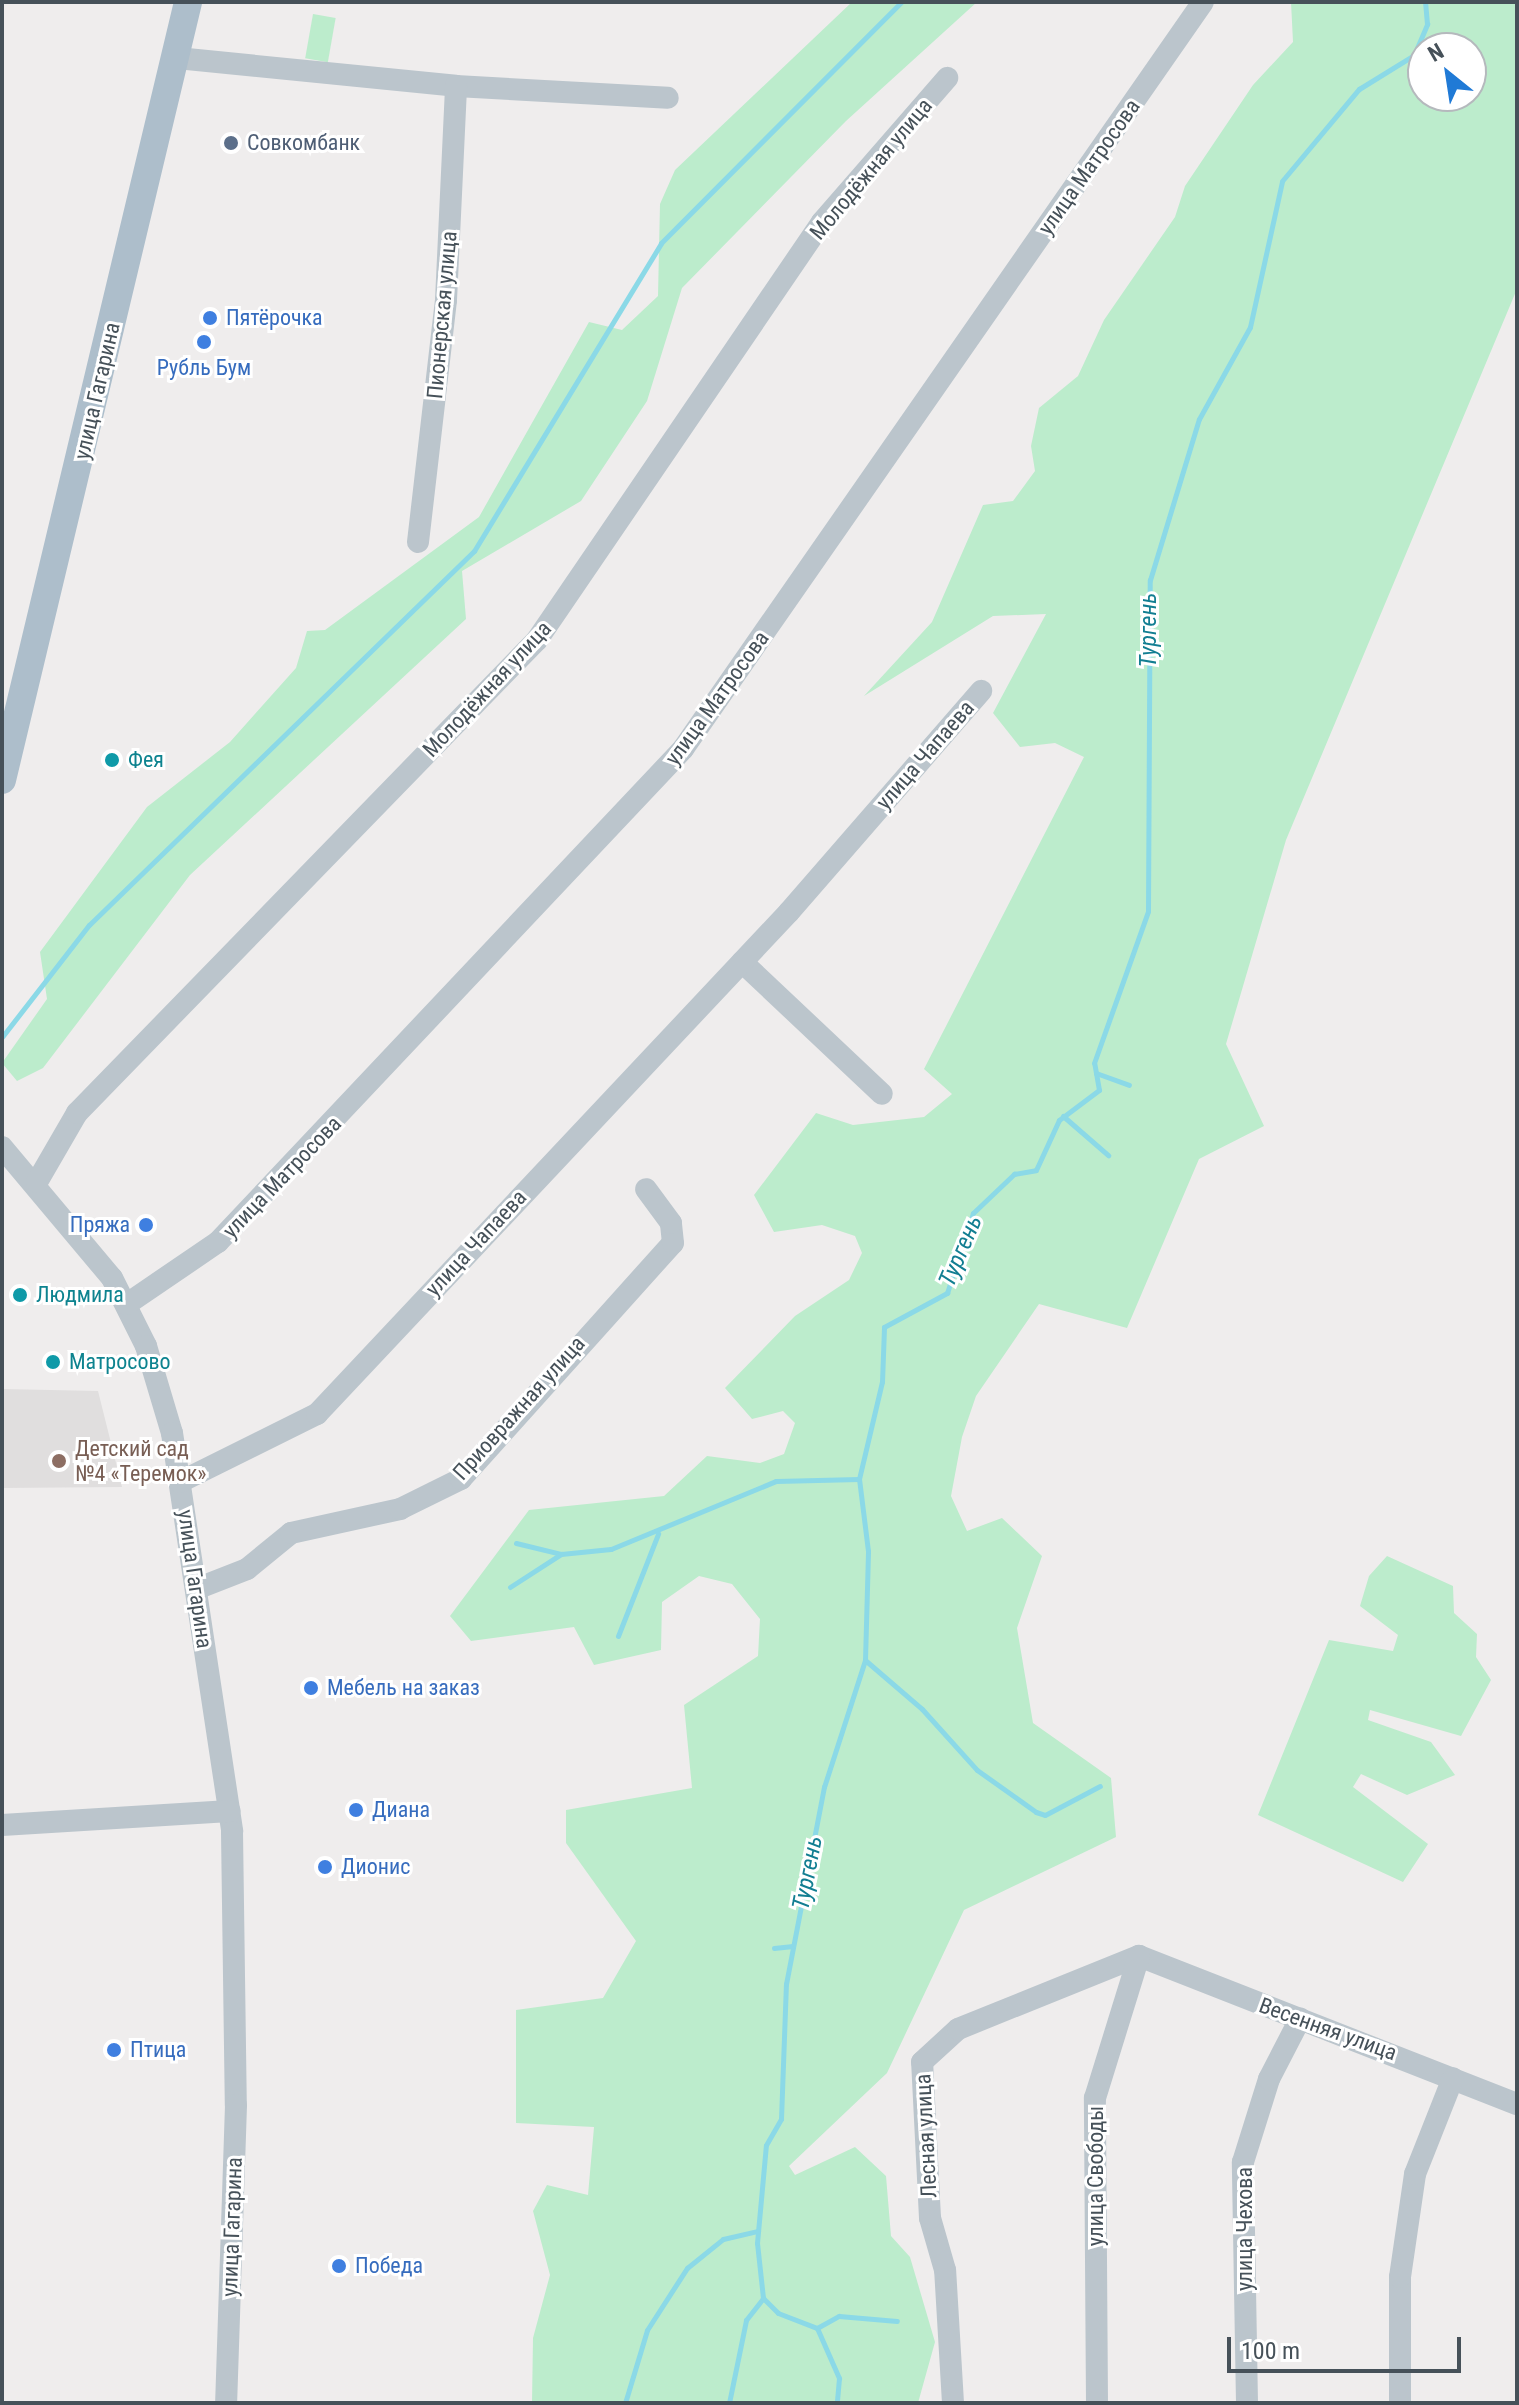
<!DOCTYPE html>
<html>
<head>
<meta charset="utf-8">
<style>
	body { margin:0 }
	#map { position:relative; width:1519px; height:2405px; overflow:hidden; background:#efeded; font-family:"Roboto Condensed",sans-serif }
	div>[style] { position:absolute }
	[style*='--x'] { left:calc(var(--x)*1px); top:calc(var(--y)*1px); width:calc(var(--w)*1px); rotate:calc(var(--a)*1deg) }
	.education>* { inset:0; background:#e0dede }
	.green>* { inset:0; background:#bceccc; transform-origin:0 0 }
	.stream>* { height:5px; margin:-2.5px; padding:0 2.5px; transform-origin:2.5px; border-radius:2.5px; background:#8bd9e7 }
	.minor>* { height:22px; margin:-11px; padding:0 11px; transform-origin:11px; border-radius:11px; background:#bbc5cc }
	.major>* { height:28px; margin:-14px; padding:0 14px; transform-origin:14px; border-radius:14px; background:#adbecb }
	.dots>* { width:22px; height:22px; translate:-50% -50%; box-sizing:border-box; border:4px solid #fff; border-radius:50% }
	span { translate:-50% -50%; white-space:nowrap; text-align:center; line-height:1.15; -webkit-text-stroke:6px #fff; paint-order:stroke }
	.service-label { font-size:22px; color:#4e5e75 }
	.left { translate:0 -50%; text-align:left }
	.street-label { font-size:22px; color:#465159 }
	.shop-label { font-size:22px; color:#366cbe }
	.right { translate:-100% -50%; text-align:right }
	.culture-label { font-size:22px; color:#0d838f }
	.education-label { font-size:22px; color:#785e54 }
	.water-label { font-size:24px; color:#127e92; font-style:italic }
	.frame { position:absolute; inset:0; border:4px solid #465159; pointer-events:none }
	.north { position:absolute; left:1407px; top:32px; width:80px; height:80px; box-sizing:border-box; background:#fff; border:2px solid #b5b9bd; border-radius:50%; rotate:330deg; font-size:22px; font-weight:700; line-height:32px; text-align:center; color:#465159 }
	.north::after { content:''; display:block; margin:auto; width:28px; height:36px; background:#207ad6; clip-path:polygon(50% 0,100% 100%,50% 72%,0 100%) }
	.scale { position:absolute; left:1227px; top:2337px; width:234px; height:36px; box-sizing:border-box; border:4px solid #465159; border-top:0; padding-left:10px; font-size:24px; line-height:28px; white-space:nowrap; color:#465159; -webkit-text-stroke:6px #fff; paint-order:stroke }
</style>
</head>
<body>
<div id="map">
	<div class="education">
		<div style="clip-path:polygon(2px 1389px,98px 1391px,122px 1487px,2px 1488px)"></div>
	</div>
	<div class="green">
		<div style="clip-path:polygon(852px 2px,977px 2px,846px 121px,682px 288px,647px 401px,581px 501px,462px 571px,466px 619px,190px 875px,43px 1068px,17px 1081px,2px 1063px,47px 999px,40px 952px,147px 807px,230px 742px,296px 668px,307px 631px,325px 630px,479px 517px,589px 322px,622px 330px,658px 296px,660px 204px,675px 170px)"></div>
		<div style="clip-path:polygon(evenodd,1291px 2px,1517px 2px,1517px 289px,1286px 840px,1226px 1044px,1264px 1126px,1199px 1159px,1127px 1328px,1039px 1304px,976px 1396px,962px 1437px,951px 1496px,967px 1531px,1002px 1518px,1042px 1556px,1017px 1628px,1033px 1723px,1111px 1778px,1116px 1837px,964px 1910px,887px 2073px,789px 2166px,795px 2175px,855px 2147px,886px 2176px,891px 2236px,910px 2257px,935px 2342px,918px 2403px,532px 2403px,533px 2338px,550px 2275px,533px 2211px,547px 2185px,588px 2195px,594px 2127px,516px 2123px,516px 2010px,603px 1998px,636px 1941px,566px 1843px,566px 1810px,692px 1788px,684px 1705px,758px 1656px,760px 1619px,732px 1584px,699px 1576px,662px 1602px,661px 1650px,594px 1665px,574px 1627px,471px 1641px,450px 1616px,529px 1510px,664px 1496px,707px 1456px,760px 1463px,784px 1454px,795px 1423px,783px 1411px,752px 1419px,725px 1388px,795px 1316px,849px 1280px,862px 1253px,855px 1236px,822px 1225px,774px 1232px,754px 1195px,816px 1113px,853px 1125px,924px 1117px,952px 1094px,924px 1069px,1084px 757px,1055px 743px,1020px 747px,993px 713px,1046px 614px,993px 616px,864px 696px,932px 622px,983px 505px,1013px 501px,1035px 471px,1031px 446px,1039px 408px,1078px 376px,1104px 320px,1175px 217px,1185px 186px,1253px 85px,1293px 42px,1291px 2px,1471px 48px,1471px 96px,1423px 96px,1423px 48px,1471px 48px)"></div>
		<div style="left:313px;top:14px;width:23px;height:45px;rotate:10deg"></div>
		<div style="clip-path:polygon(1387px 1556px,1453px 1586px,1454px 1613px,1477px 1634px,1476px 1657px,1491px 1680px,1461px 1736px,1370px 1710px,1368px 1720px,1431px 1742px,1455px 1775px,1407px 1795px,1361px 1774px,1353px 1787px,1428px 1844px,1403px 1882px,1258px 1815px,1329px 1640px,1393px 1651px,1398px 1635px,1360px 1606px,1369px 1576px)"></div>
	</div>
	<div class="stream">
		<div style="--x:2;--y:1037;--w:142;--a:-52.2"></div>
		<div style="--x:89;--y:925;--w:537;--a:-44.17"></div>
		<div style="--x:474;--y:551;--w:360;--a:-58.7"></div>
		<div style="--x:661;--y:243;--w:340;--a:-45.1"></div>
		<div style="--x:1096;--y:1073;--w:35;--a:20"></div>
		<div style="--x:1063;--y:1116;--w:60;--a:40.9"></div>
		<div style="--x:516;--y:1543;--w:46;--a:13.7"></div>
		<div style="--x:561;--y:1554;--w:50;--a:-5.7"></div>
		<div style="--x:611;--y:1549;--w:178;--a:-22.4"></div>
		<div style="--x:776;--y:1481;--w:83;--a:-1.4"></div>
		<div style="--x:510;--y:1587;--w:61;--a:-32.9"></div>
		<div style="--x:618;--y:1636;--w:110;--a:-68.6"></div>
		<div style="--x:865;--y:1660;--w:75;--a:40.7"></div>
		<div style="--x:922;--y:1709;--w:82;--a:48"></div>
		<div style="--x:977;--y:1770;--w:72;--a:35.4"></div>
		<div style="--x:1036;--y:1812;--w:9;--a:18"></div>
		<div style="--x:1045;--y:1815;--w:62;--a:-27.8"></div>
		<div style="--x:774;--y:1948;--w:19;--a:-6"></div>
		<div style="--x:763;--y:2298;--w:21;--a:45"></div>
		<div style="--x:778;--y:2313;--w:42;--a:21"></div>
		<div style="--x:817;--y:2328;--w:55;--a:66.3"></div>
		<div style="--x:839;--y:2378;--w:25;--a:95"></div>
		<div style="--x:817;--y:2328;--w:25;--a:-29"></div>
		<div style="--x:839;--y:2316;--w:58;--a:4.9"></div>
		<div style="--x:625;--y:2403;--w:76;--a:-73.2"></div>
		<div style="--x:647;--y:2330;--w:74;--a:-57.2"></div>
		<div style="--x:687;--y:2268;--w:46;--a:-38.9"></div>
		<div style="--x:723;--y:2239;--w:36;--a:-13"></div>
		<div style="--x:729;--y:2403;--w:85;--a:-78.4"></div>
		<div style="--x:746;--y:2320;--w:28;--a:-52"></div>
		<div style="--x:763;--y:2298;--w:55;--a:-96.2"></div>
		<div style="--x:757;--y:2243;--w:98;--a:-84.8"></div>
		<div style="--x:766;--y:2145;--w:30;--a:-60"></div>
		<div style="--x:781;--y:2119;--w:135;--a:-87.9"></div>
		<div style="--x:786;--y:1984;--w:201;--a:-79.1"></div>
		<div style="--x:824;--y:1787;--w:133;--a:-72.1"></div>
		<div style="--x:865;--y:1660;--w:109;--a:-88.4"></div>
		<div style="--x:868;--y:1551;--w:73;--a:-97.1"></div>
		<div style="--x:859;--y:1479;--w:100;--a:-76.7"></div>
		<div style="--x:882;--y:1382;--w:55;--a:-87.9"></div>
		<div style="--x:884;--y:1327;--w:72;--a:-28.4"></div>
		<div style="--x:947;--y:1293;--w:84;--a:-72"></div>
		<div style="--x:973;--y:1213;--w:57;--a:-43.6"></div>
		<div style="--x:1014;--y:1174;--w:22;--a:-10"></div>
		<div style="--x:1036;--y:1170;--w:55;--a:-65.3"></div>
		<div style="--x:1059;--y:1120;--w:50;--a:-36.9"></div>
		<div style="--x:1099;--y:1090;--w:27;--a:-100"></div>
		<div style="--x:1094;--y:1063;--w:161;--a:-70.4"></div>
		<div style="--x:1148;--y:911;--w:331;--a:-89.7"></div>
		<div style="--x:1150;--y:580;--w:168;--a:-73.1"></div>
		<div style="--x:1199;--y:419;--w:105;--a:-61"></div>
		<div style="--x:1250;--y:327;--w:149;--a:-77.6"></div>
		<div style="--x:1282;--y:181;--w:120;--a:-50.1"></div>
		<div style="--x:1359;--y:89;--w:65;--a:-31.7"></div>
		<div style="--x:1414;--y:55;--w:34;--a:-67"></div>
		<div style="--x:1427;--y:24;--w:22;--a:-95"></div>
	</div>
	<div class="minor">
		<div style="--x:177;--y:58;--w:280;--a:5.7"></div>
		<div style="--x:456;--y:86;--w:212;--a:3.2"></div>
		<div style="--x:418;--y:542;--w:244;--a:-83.4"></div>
		<div style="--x:446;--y:300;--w:214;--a:-87.3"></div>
		<div style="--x:742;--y:962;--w:192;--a:43.3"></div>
		<div style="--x:2;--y:1147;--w:171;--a:50"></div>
		<div style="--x:112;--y:1278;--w:76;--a:63.4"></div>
		<div style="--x:146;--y:1346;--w:91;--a:73.4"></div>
		<div style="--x:172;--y:1433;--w:403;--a:81.4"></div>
		<div style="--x:232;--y:1832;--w:273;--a:89.2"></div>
		<div style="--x:236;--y:2105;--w:298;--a:91.9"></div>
		<div style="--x:37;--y:1182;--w:80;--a:-59.9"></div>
		<div style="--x:77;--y:1113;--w:660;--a:-45.8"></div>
		<div style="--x:537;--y:640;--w:506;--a:-55.71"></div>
		<div style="--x:822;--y:222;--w:191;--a:-49"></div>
		<div style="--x:127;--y:1304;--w:110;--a:-34.3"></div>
		<div style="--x:218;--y:1242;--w:678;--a:-46.67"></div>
		<div style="--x:683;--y:749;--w:910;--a:-55.16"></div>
		<div style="--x:180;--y:1482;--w:153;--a:-26.4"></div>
		<div style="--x:317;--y:1414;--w:689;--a:-46.76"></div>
		<div style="--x:789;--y:912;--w:293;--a:-49"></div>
		<div style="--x:196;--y:1589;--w:55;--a:-21.4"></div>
		<div style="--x:247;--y:1569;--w:57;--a:-39.3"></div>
		<div style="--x:291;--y:1533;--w:112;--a:-12.4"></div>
		<div style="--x:400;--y:1509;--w:68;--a:-26.2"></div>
		<div style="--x:461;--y:1479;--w:317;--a:-48.1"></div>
		<div style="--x:673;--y:1243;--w:20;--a:-96"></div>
		<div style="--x:671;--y:1223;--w:42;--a:-126.3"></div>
		<div style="--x:2;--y:1825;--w:228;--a:-3.5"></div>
		<div style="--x:1139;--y:1956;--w:406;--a:21.4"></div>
		<div style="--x:953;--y:2403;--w:133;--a:-93.4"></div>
		<div style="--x:945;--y:2270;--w:54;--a:-106.1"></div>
		<div style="--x:930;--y:2218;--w:156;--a:-92.9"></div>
		<div style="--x:922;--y:2062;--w:49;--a:-42.5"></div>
		<div style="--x:958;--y:2029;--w:195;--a:-22"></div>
		<div style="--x:1097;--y:2403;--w:305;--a:-90.4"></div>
		<div style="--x:1095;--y:2098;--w:149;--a:-72.8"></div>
		<div style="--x:1247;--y:2403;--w:241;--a:-91"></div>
		<div style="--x:1243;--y:2162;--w:87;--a:-72.6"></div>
		<div style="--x:1269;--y:2079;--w:68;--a:-62.7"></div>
		<div style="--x:1400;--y:2403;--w:126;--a:-90"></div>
		<div style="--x:1400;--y:2277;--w:104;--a:-81.7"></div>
		<div style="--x:1415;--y:2174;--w:103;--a:-68.4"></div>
	</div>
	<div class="major">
		<div style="--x:2;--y:780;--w:800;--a:-76.55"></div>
	</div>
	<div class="dots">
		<div style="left:231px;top:143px;background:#5c6f8a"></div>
		<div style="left:210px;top:318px;background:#3f7fe0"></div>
		<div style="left:204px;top:342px;background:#3f7fe0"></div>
		<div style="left:112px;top:760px;background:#0f9aa8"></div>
		<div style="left:146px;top:1225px;background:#3f7fe0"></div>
		<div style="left:20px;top:1295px;background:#0f9aa8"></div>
		<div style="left:53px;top:1362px;background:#0f9aa8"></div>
		<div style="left:59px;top:1461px;background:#8d6e63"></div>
		<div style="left:311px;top:1688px;background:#3f7fe0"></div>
		<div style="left:356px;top:1810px;background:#3f7fe0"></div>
		<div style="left:325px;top:1867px;background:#3f7fe0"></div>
		<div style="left:114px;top:2050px;background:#3f7fe0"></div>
		<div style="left:339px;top:2266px;background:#3f7fe0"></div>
	</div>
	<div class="service-label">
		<span class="left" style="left:247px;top:143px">Совкомбанк</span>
	</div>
	<div class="street-label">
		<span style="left:1089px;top:167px;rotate:-55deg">улица Матросова</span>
		<span style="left:871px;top:169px;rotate:-50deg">Молодёжная улица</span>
		<span style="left:442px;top:315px;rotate:-85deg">Пионерская улица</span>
		<span style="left:97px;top:391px;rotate:-77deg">улица Гагарина</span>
		<span style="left:487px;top:689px;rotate:-47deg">Молодёжная улица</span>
		<span style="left:717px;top:698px;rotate:-54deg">улица Матросова</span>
		<span style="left:925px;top:755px;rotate:-49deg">улица Чапаева</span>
		<span style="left:282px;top:1177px;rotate:-46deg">улица Матросова</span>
		<span style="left:476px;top:1243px;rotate:-47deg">улица Чапаева</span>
		<span style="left:519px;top:1408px;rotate:-48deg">Приовражная улица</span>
		<span style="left:195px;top:1579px;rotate:82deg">улица Гагарина</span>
		<span style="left:1328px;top:2029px;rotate:20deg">Весенняя улица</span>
		<span style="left:926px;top:2136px;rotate:-93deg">Лесная улица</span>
		<span style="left:1096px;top:2176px;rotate:-90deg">улица Свободы</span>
		<span style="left:232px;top:2227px;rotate:-88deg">улица Гагарина</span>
		<span style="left:1245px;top:2229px;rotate:-90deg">улица Чехова</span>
	</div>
	<div class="shop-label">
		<span class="left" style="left:226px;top:318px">Пятёрочка</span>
		<span style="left:204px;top:368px">Рубль Бум</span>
		<span class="right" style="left:130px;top:1225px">Пряжа</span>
		<span class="left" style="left:327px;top:1688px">Мебель на заказ</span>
		<span class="left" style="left:372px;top:1810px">Диана</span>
		<span class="left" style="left:341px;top:1867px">Дионис</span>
		<span class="left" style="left:130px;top:2050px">Птица</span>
		<span class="left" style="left:355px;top:2266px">Победа</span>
	</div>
	<div class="culture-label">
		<span class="left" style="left:128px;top:760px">Фея</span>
		<span class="left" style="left:36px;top:1295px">Людмила</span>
		<span class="left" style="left:69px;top:1362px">Матросово</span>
	</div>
	<div class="education-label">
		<span class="left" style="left:75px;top:1461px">Детский сад<br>№4 «Теремок»</span>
	</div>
	<div class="water-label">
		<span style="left:1149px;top:630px;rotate:-90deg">Тургень</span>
		<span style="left:961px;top:1251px;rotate:-67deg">Тургень</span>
		<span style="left:808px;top:1873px;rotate:-79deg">Тургень</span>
	</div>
	<div class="frame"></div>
	<div class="north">N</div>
	<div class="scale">100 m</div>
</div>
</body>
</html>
